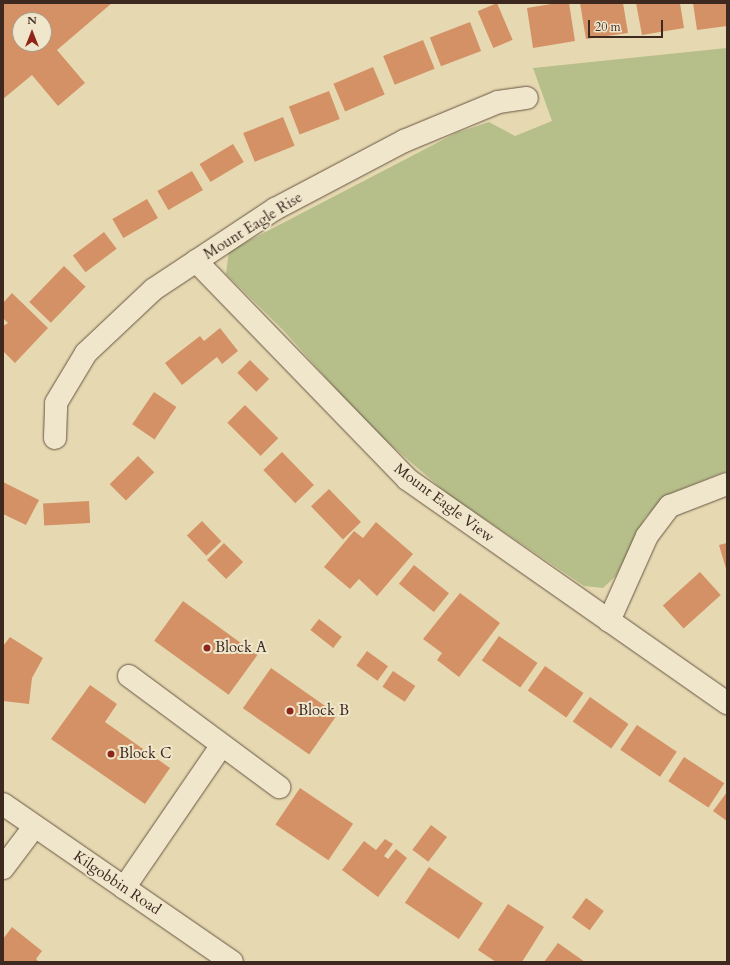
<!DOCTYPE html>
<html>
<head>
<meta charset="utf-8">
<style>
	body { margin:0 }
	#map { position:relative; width:730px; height:965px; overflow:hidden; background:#e6d9b1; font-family:Cardo,serif }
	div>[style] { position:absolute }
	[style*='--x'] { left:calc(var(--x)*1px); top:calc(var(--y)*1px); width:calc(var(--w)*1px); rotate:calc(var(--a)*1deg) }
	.green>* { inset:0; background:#b6bf8a }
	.building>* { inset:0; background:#d49166; transform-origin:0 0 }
	.roads { filter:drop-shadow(0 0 1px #685544) drop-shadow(0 0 1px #685544) }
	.minor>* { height:22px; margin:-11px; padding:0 11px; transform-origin:11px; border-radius:11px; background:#efe6cc }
	.tertiary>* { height:22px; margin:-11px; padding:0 11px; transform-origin:11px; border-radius:11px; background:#efe6cc }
	.dots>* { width:11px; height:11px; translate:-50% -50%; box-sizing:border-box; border:2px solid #efe6cc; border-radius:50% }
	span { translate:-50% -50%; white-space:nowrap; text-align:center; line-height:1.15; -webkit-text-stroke:4px #efe6cc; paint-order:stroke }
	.street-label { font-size:15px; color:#3e2920 }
	.poi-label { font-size:15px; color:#3e2920 }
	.left { translate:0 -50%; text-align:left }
	.frame { position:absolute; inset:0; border:4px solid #3e2920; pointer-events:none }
	.north { position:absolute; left:12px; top:12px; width:40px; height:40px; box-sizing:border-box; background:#efe6cc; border:1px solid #a89a87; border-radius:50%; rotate:0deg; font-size:11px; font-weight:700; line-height:16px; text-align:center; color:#3e2920 }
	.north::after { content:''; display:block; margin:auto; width:14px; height:18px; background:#8f2418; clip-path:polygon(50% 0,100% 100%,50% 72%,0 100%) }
	.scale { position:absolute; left:588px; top:20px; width:75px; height:18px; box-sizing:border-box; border:2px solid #3e2920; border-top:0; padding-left:5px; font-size:12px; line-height:14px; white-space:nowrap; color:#3e2920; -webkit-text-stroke:3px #efe6cc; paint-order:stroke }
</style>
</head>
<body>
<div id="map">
	<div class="green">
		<div style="clip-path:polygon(727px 48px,727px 471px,666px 495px,645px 518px,616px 576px,603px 588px,584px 586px,449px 495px,371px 428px,283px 330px,226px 274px,229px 251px,456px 133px,489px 122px,515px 136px,552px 121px,533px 68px)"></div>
	</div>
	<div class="building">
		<div style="clip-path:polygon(evenodd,3px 3px,112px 3px,57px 50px,85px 83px,58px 106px,32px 75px,3px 99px,3px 3px,20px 20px,44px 20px,44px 44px,20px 44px,20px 20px)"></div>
		<div style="left:497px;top:3px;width:40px;height:21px;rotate:67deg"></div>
		<div style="clip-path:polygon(557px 3px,569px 3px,575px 41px,533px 48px,527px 8px)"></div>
		<div style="clip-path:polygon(580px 3px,623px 3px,628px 33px,586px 39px)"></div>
		<div style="clip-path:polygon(636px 3px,680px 3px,684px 28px,642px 35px)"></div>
		<div style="clip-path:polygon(693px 3px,727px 3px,727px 26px,697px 30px)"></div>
		<div style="left:470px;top:22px;width:31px;height:43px;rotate:69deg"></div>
		<div style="left:423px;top:40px;width:31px;height:43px;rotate:68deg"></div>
		<div style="left:373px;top:67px;width:30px;height:43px;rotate:67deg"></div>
		<div style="left:329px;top:91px;width:30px;height:43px;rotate:69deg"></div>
		<div style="left:283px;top:117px;width:31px;height:43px;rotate:68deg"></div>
		<div style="left:233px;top:144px;width:21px;height:39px;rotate:59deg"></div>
		<div style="left:192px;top:171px;width:22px;height:40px;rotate:60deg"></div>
		<div style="left:147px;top:199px;width:22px;height:40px;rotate:60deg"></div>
		<div style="left:104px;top:232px;width:21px;height:39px;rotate:53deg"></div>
		<div style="left:64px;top:266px;width:30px;height:50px;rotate:44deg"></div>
		<div style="clip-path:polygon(12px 293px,48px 328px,15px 363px,3px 351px,3px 326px,8px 323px,3px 318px,3px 303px)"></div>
		<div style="clip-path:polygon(220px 328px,238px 351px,222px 364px,217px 357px,182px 385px,165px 363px,200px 336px,204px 341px)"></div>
		<div style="left:250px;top:360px;width:27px;height:18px;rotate:45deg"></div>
		<div style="left:154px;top:392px;width:27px;height:39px;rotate:34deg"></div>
		<div style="left:245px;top:405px;width:47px;height:25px;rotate:45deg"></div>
		<div style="left:282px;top:452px;width:46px;height:26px;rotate:46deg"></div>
		<div style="left:138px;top:456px;width:23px;height:40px;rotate:45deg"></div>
		<div style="clip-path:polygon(3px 482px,39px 500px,26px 525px,3px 514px)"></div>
		<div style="left:329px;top:489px;width:46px;height:25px;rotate:46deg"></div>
		<div style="left:89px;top:501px;width:22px;height:46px;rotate:87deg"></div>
		<div style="left:202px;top:521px;width:28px;height:21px;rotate:46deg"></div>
		<div style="clip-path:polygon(376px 522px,413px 554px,377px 596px,359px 579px,350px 589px,324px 567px,354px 531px,363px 538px)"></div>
		<div style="left:224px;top:543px;width:27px;height:24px;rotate:45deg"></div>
		<div style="clip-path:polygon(727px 543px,727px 572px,719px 545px)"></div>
		<div style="left:414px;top:565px;width:45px;height:24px;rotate:39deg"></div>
		<div style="left:700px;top:572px;width:31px;height:50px;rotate:48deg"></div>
		<div style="clip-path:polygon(460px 593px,500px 623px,459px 677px,437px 660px,442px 653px,423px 639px)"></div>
		<div style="left:183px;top:601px;width:92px;height:49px;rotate:36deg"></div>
		<div style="left:319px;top:619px;width:29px;height:14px;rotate:38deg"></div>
		<div style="left:499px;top:636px;width:47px;height:30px;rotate:35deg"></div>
		<div style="clip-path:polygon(10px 637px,43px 658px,32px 678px,29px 704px,3px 701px,3px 646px)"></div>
		<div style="left:367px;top:651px;width:26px;height:18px;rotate:36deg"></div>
		<div style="left:545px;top:666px;width:47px;height:30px;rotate:35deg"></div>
		<div style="left:271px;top:668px;width:81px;height:49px;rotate:35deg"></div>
		<div style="left:393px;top:671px;width:27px;height:19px;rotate:34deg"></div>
		<div style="clip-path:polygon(90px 685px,117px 704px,105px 722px,170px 768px,145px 804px,51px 739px)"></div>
		<div style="left:590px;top:697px;width:47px;height:30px;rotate:35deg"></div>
		<div style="left:637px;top:725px;width:48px;height:30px;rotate:34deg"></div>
		<div style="left:684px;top:757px;width:48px;height:29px;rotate:33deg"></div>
		<div style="left:300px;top:788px;width:64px;height:44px;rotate:34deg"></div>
		<div style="clip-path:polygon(727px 792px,727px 821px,713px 811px)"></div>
		<div style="left:431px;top:825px;width:20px;height:31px;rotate:37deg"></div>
		<div style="clip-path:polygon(385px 839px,393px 844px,384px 856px,388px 859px,396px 849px,407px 858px,378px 897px,342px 870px,364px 841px,376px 850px)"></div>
		<div style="left:429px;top:867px;width:65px;height:43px;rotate:34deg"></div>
		<div style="left:586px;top:898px;width:22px;height:24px;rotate:36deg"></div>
		<div style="clip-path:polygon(508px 904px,544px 927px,522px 962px,496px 962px,478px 950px)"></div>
		<div style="clip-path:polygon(12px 927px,42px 951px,36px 959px,39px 962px,3px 962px,3px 939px)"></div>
		<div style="clip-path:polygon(558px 943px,585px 962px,544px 962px)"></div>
	</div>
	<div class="roads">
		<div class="minor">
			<div style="--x:196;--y:261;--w:303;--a:45.9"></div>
			<div style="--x:407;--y:479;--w:391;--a:35"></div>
			<div style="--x:55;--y:438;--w:35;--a:-88"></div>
			<div style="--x:56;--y:403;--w:58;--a:-59"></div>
			<div style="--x:86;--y:353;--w:93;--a:-43.3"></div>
			<div style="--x:154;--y:289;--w:145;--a:-33.5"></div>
			<div style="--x:275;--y:209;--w:146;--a:-27.8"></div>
			<div style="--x:404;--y:141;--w:102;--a:-22.5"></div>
			<div style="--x:498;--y:102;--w:29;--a:-8"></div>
			<div style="--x:609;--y:621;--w:93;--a:-65.9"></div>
			<div style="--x:647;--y:536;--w:38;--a:-53"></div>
			<div style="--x:670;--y:506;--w:61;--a:-21.1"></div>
			<div style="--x:129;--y:676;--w:187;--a:36.5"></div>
			<div style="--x:3;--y:868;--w:51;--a:-52.9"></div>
			<div style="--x:124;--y:888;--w:173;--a:-55.6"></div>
		</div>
		<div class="tertiary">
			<div style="--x:3;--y:804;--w:278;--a:34.6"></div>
		</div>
	</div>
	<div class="dots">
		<div style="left:207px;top:648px;background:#8f2418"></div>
		<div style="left:290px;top:711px;background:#8f2418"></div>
		<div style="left:111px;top:754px;background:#8f2418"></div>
	</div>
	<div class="street-label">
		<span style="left:253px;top:226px;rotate:-32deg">Mount Eagle Rise</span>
		<span style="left:444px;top:503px;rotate:37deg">Mount Eagle View</span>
		<span style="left:117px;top:883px;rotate:34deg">Kilgobbin Road</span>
	</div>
	<div class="poi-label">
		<span class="left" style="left:215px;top:648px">Block A</span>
		<span class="left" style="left:298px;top:711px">Block B</span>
		<span class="left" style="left:119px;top:754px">Block C</span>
	</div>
	<div class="frame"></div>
	<div class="north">N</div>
	<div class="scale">20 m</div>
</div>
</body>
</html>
